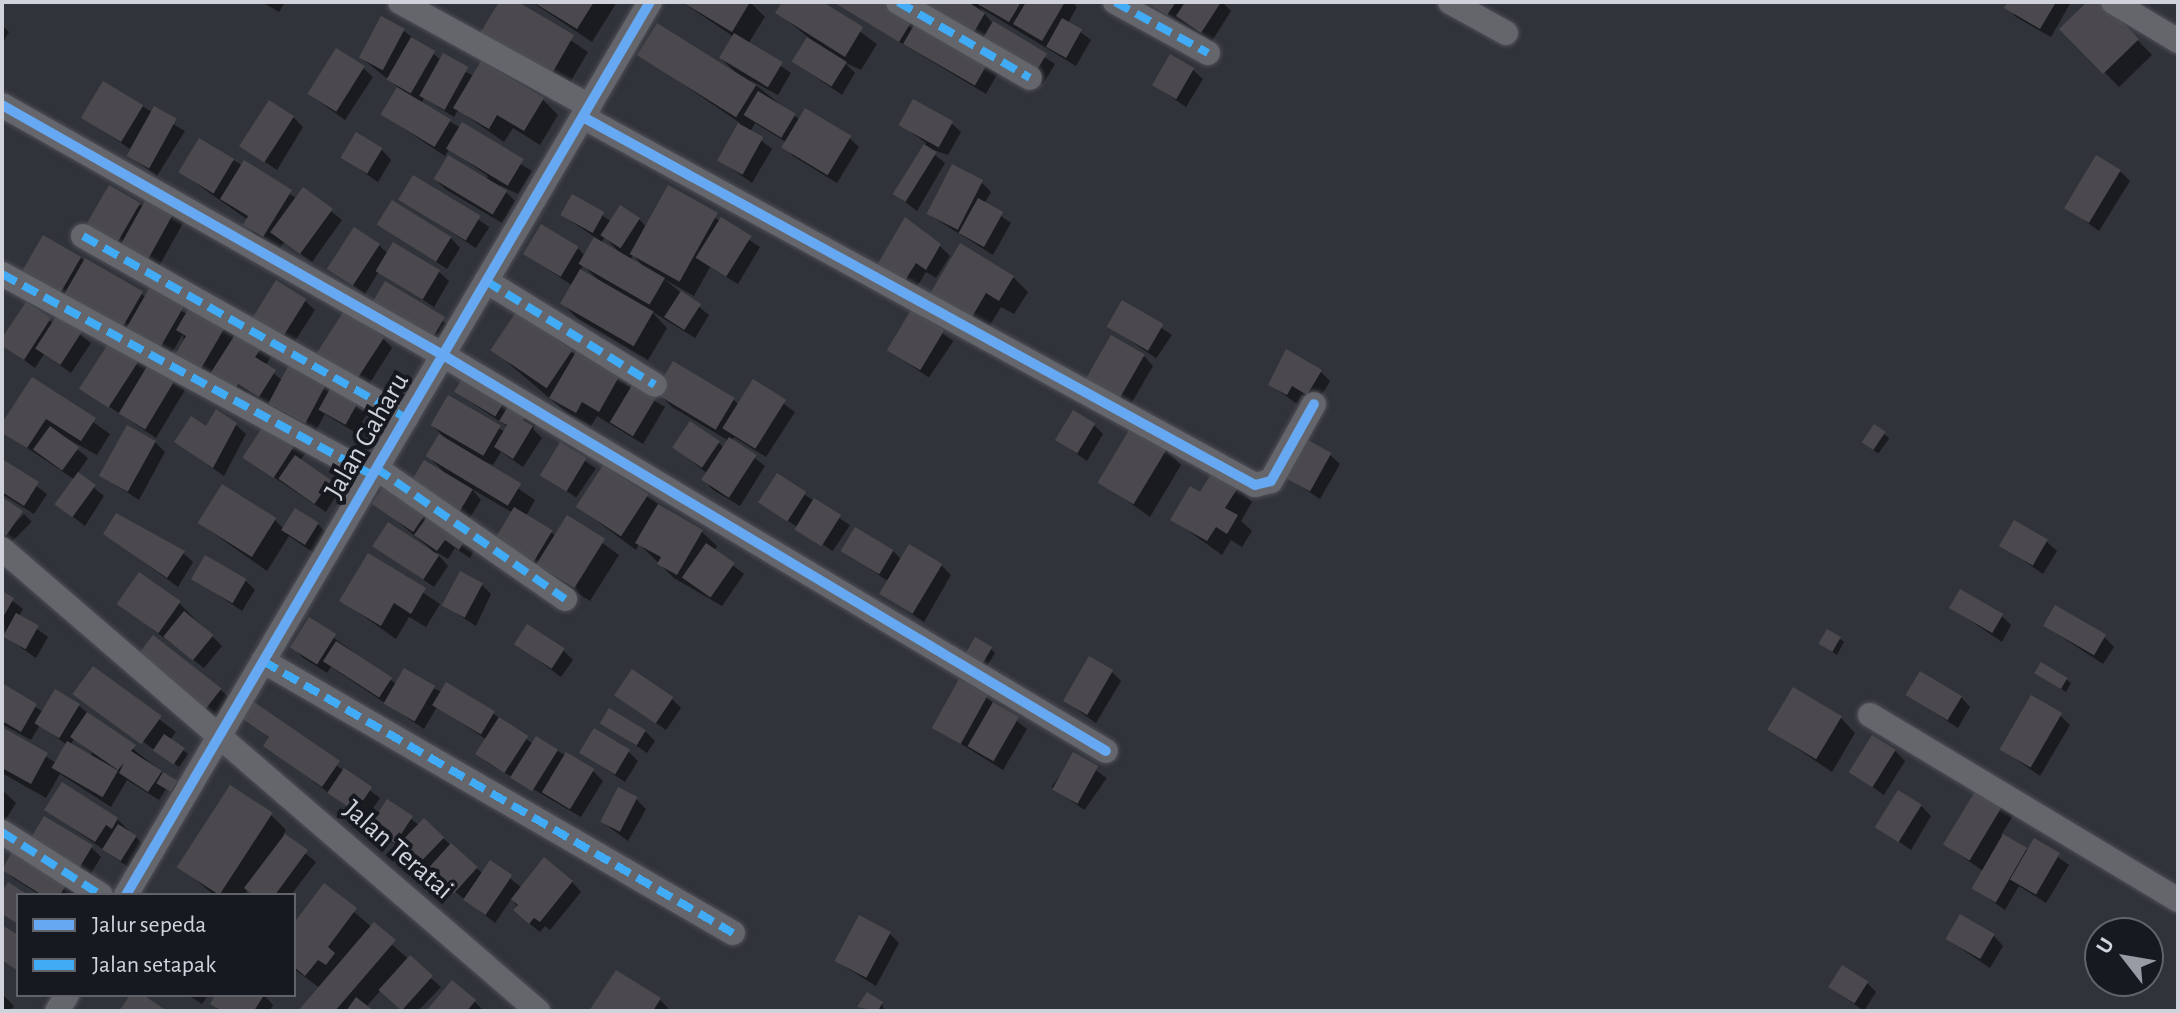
<!DOCTYPE html>
<html>
<head>
<meta charset="utf-8">
<style>
	body { margin:0 }
	#map { position:relative; width:2180px; height:1013px; overflow:hidden; background:#31333b; font-family:"Alegreya Sans",sans-serif }
	div>[style] { position:absolute }
	[style*='--x'] { left:calc(var(--x)*1px); top:calc(var(--y)*1px); width:calc(var(--w)*1px); rotate:calc(var(--a)*1deg) }
	.shadow>* { inset:0; background:#0007; transform-origin:0 0 }
	.building>* { inset:0; background:#4b494e; transform-origin:0 0 }
	.roads { filter:drop-shadow(0 0 2px #4e5057) drop-shadow(0 0 2px #4e5057) }
	.minor>* { height:24px; margin:-12px; padding:0 12px; transform-origin:12px; border-radius:12px; background:#65666c }
	.quiet>* { height:8px; margin-top:-4px; transform-origin:0; background:repeating-linear-gradient(90deg,#42abf6 0 16px,transparent 0 24px) }
	.cycleway>* { height:10px; margin:-5px; padding:0 5px; transform-origin:5px; border-radius:5px; background:#66a8f1 }
	span { translate:-50% -50%; white-space:nowrap; text-align:center; line-height:1.15; -webkit-text-stroke:8px #171920; paint-order:stroke }
	.street-label { font-size:28px; color:#d0d3dc }
	.frame { position:absolute; inset:0; border:4px solid #d0d3dc; pointer-events:none }
	.legend { position:absolute; left:16px; top:893px; width:280px; height:104px; box-sizing:border-box; background:#171920; border:2px solid #61636b; margin:0; padding:10px 14px; list-style:none; font-size:24px; color:#d0d3dc }
	.legend li { display:flex; align-items:center; gap:16px; height:40px }
	.legend b { width:40px; border:2px solid #61636b }
	.north { position:absolute; left:2084px; top:917px; width:80px; height:80px; box-sizing:border-box; background:#171920; border:2px solid #61636b; border-radius:50%; rotate:301deg; font-size:22px; font-weight:700; line-height:32px; text-align:center; color:#d0d3dc }
	.north::after { content:''; display:block; margin:auto; width:28px; height:36px; background:#989ba4; clip-path:polygon(50% 0,100% 100%,50% 72%,0 100%) }
</style>
</head>
<body>
<div id="map">
	<div class="shadow">
		<div style="clip-path:polygon(262px 2px,285px 2px,279px 12px)"></div>
		<div style="clip-path:polygon(502px 2px,514px 2px,588px 52px,565px 91px)"></div>
		<div style="clip-path:polygon(532px 2px,617px 2px,592px 42px)"></div>
		<div style="clip-path:polygon(682px 2px,750px 2px,765px 17px,748px 44px,791px 73px,778px 95px,748px 79px,800px 120px,849px 138px,859px 147px,837px 183px,793px 156px,783px 146px,786px 142px,755px 123px,750px 132px,772px 149px,752px 183px,719px 160px,740px 123px,640px 55px,736px 73px,721px 58px,734px 37px)"></div>
		<div style="clip-path:polygon(785px 2px,819px 2px,877px 44px,861px 70px,844px 62px,855px 73px,842px 95px,794px 62px,809px 38px,778px 13px)"></div>
		<div style="clip-path:polygon(833px 2px,887px 2px,999px 71px,986px 94px)"></div>
		<div style="clip-path:polygon(964px 2px,1072px 2px,1077px 7px,1068px 23px,1091px 40px,1076px 66px,979px 7px,994px 25px,1055px 64px,1043px 84px,921px 12px)"></div>
		<div style="clip-path:polygon(1146px 2px,1222px 2px,1231px 11px,1212px 41px)"></div>
		<div style="clip-path:polygon(2010px 2px,2071px 2px,2051px 37px,2016px 17px,2007px 7px)"></div>
		<div style="clip-path:polygon(2090px 2px,2100px 2px,2152px 55px,2119px 87px,2062px 29px)"></div>
		<div style="clip-path:polygon(2px 25px,9px 32px,2px 44px)"></div>
		<div style="clip-path:polygon(evenodd,404px 31px,441px 60px,474px 76px,482px 63px,543px 100px,558px 115px,540px 145px,513px 128px,504px 142px,458px 110px,454px 117px,424px 98px,421px 104px,532px 171px,518px 194px,499px 185px,515px 201px,502px 223px,445px 189px,435px 179px,448px 158px,383px 115px,399px 88px,360px 57px,404px 31px,449px 149px,488px 176px,486px 180px,445px 156px,449px 149px)"></div>
		<div style="clip-path:polygon(363px 68px,373px 77px,345px 120px,309px 94px)"></div>
		<div style="clip-path:polygon(1193px 70px,1203px 79px,1186px 107px,1154px 85px)"></div>
		<div style="clip-path:polygon(104px 84px,185px 131px,157px 176px,127px 154px,130px 149px,84px 118px)"></div>
		<div style="clip-path:polygon(293px 117px,303px 127px,277px 170px,243px 147px)"></div>
		<div style="clip-path:polygon(951px 123px,961px 132px,948px 155px,925px 147px,945px 163px,917px 211px,896px 195px,926px 143px,901px 125px)"></div>
		<div style="clip-path:polygon(200px 140px,298px 199px,304px 190px,342px 220px,312px 262px,284px 242px,279px 250px,260px 239px,245px 225px,248px 220px,180px 172px)"></div>
		<div style="clip-path:polygon(382px 150px,391px 160px,378px 182px,343px 158px)"></div>
		<div style="clip-path:polygon(2120px 171px,2130px 181px,2099px 231px,2067px 208px)"></div>
		<div style="left:414px;top:178px;width:90px;height:25px;rotate:33deg"></div>
		<div style="clip-path:polygon(981px 182px,991px 192px,984px 204px,1011px 223px,993px 255px,928px 214px)"></div>
		<div style="clip-path:polygon(evenodd,669px 188px,760px 247px,738px 284px,710px 267px,694px 296px,664px 279px,709px 315px,695px 338px,651px 311px,667px 328px,648px 360px,577px 318px,562px 303px,573px 286px,525px 254px,578px 248px,585px 256px,596px 238px,562px 215px,573px 196px,612px 222px,639px 219px,646px 227px,669px 188px,605px 237px,619px 252px,601px 243px,605px 237px,669px 188px,633px 255px,644px 267px,630px 260px,633px 255px,669px 188px,583px 265px,599px 281px,580px 271px,583px 265px)"></div>
		<div style="clip-path:polygon(139px 205px,187px 216px,158px 268px,95px 238px)"></div>
		<div style="clip-path:polygon(379px 224px,451px 238px,460px 248px,447px 269px)"></div>
		<div style="clip-path:polygon(379px 245px,388px 254px,439px 272px,449px 281px,434px 307px,379px 271px,365px 294px,330px 269px)"></div>
		<div style="clip-path:polygon(940px 246px,950px 256px,936px 278px,926px 272px,915px 290px,889px 274px)"></div>
		<div style="clip-path:polygon(80px 258px,146px 297px,188px 314px,194px 304px,261px 347px,271px 357px,265px 366px,283px 381px,294px 360px,367px 414px,356px 433px,325px 414px,315px 432px,248px 392px,244px 400px,186px 366px,183px 334px,170px 356px,34px 282px)"></div>
		<div style="clip-path:polygon(1013px 277px,1028px 292px,1014px 314px,1001px 307px,984px 335px,945px 312px)"></div>
		<div style="clip-path:polygon(385px 284px,453px 328px,441px 349px)"></div>
		<div style="clip-path:polygon(305px 301px,315px 310px,291px 347px,263px 329px)"></div>
		<div style="left:1123px;top:302px;width:59px;height:28px;rotate:34deg"></div>
		<div style="clip-path:polygon(26px 305px,54px 324px,58px 318px,91px 343px,71px 373px,44px 354px,35px 368px,2px 344px)"></div>
		<div style="left:912px;top:313px;width:50px;height:44px;rotate:34deg"></div>
		<div style="clip-path:polygon(383px 338px,392px 348px,366px 389px,328px 364px)"></div>
		<div style="clip-path:polygon(493px 350px,570px 351px,665px 407px,643px 444px,597px 416px,591px 426px,567px 413px)"></div>
		<div style="clip-path:polygon(1144px 356px,1153px 366px,1128px 409px,1096px 391px)"></div>
		<div style="clip-path:polygon(138px 361px,185px 390px,156px 438px,83px 389px)"></div>
		<div style="clip-path:polygon(1320px 371px,1330px 381px,1317px 403px,1302px 395px,1297px 404px,1271px 385px)"></div>
		<div style="clip-path:polygon(466px 374px,538px 421px,533px 429px,542px 438px,523px 467px,501px 452px,493px 465px,471px 456px,535px 500px,526px 516px,556px 536px,568px 518px,619px 555px,590px 601px,507px 549px,513px 513px,472px 489px,481px 500px,465px 526px,443px 471px,428px 456px,447px 440px,432px 425px,448px 398px,505px 432px,508px 427px,456px 392px)"></div>
		<div style="clip-path:polygon(32px 379px,110px 434px,97px 455px,57px 433px,88px 458px,77px 474px,104px 496px,85px 526px,58px 505px,75px 480px,2px 431px)"></div>
		<div style="clip-path:polygon(753px 382px,795px 412px,766px 457px,734px 437px,732px 441px,765px 466px,740px 506px,713px 490px,704px 480px,708px 474px,675px 448px,719px 443px,724px 448px,729px 441px,672px 407px,657px 392px,733px 399px,739px 405px)"></div>
		<div style="clip-path:polygon(268px 423px,307px 451px,300px 461px,339px 491px,326px 512px,245px 458px)"></div>
		<div style="clip-path:polygon(1093px 424px,1103px 434px,1087px 461px,1057px 440px)"></div>
		<div style="clip-path:polygon(236px 425px,246px 434px,224px 476px,176px 442px,206px 428px)"></div>
		<div style="left:1874px;top:427px;width:19px;height:19px;rotate:36deg"></div>
		<div style="clip-path:polygon(155px 442px,165px 452px,139px 500px,102px 476px)"></div>
		<div style="left:561px;top:445px;width:42px;height:35px;rotate:34deg"></div>
		<div style="clip-path:polygon(1166px 450px,1181px 465px,1150px 517px,1101px 482px)"></div>
		<div style="clip-path:polygon(1330px 455px,1340px 464px,1320px 499px,1280px 473px)"></div>
		<div style="clip-path:polygon(2px 461px,47px 494px,34px 514px,2px 494px)"></div>
		<div style="left:777px;top:476px;width:88px;height:31px;rotate:34deg"></div>
		<div style="clip-path:polygon(388px 483px,476px 547px,470px 558px,455px 548px,448px 559px,435px 551px,448px 566px,434px 587px,375px 546px,432px 550px,375px 503px)"></div>
		<div style="clip-path:polygon(1237px 487px,1252px 502px,1241px 521px,1252px 531px,1242px 547px,1231px 540px,1222px 555px,1172px 519px,1201px 495px)"></div>
		<div style="clip-path:polygon(646px 496px,702px 532px,717px 546px,714px 551px,744px 574px,722px 606px,674px 578px,639px 544px,636px 550px,578px 507px)"></div>
		<div style="left:24px;top:514px;width:11px;height:29px;rotate:45deg"></div>
		<div style="clip-path:polygon(275px 520px,284px 529px,318px 524px,327px 534px,315px 554px,289px 536px,267px 571px,199px 523px)"></div>
		<div style="clip-path:polygon(105px 534px,183px 553px,193px 562px,178px 587px)"></div>
		<div style="clip-path:polygon(2047px 542px,2057px 551px,2043px 574px,2002px 546px)"></div>
		<div style="clip-path:polygon(844px 551px,893px 551px,902px 560px,941px 565px,951px 575px,924px 622px,882px 594px,889px 582px)"></div>
		<div style="clip-path:polygon(369px 556px,440px 604px,426px 627px,409px 617px,396px 639px,342px 601px)"></div>
		<div style="clip-path:polygon(193px 578px,245px 580px,255px 590px,242px 611px)"></div>
		<div style="clip-path:polygon(482px 585px,491px 594px,476px 626px,445px 606px)"></div>
		<div style="clip-path:polygon(2px 593px,23px 609px,19px 616px,48px 637px,36px 658px,5px 636px)"></div>
		<div style="clip-path:polygon(179px 603px,222px 646px,204px 668px,119px 604px)"></div>
		<div style="clip-path:polygon(1952px 608px,2002px 616px,2011px 625px,2002px 642px)"></div>
		<div style="clip-path:polygon(310px 620px,396px 684px,433px 688px,494px 714px,533px 744px,536px 739px,593px 771px,603px 781px,581px 817px,488px 763px,478px 754px,487px 740px,437px 707px,424px 729px,331px 667px,327px 673px,302px 657px,293px 647px)"></div>
		<div style="clip-path:polygon(2045px 626px,2104px 637px,2114px 647px,2103px 664px)"></div>
		<div style="clip-path:polygon(1839px 638px,1844px 642px,1837px 655px,1821px 644px)"></div>
		<div style="clip-path:polygon(516px 644px,563px 650px,573px 660px,561px 677px)"></div>
		<div style="clip-path:polygon(991px 649px,995px 653px,985px 669px,970px 660px)"></div>
		<div style="clip-path:polygon(93px 669px,176px 732px,170px 740px,188px 754px,179px 767px,75px 694px)"></div>
		<div style="clip-path:polygon(1111px 671px,1121px 681px,1096px 723px,1065px 701px)"></div>
		<div style="clip-path:polygon(2037px 673px,2066px 679px,2071px 683px,2066px 692px)"></div>
		<div style="clip-path:polygon(151px 674px,221px 690px,235px 704px,219px 726px)"></div>
		<div style="clip-path:polygon(evenodd,2px 685px,43px 712px,79px 706px,181px 787px,177px 795px,166px 789px,159px 800px,127px 780px,111px 807px,60px 774px,46px 798px,2px 773px,2px 729px,56px 763px,67px 745px,40px 725px,31px 740px,2px 724px,2px 685px,74px 739px,92px 753px,90px 756px,70px 745px,74px 739px)"></div>
		<div style="clip-path:polygon(617px 695px,671px 698px,681px 708px,666px 730px)"></div>
		<div style="clip-path:polygon(1908px 695px,1961px 697px,1970px 707px,1958px 728px)"></div>
		<div style="clip-path:polygon(986px 697px,1027px 729px,1003px 770px,934px 727px)"></div>
		<div style="clip-path:polygon(252px 702px,380px 798px,365px 820px,266px 746px,271px 739px,242px 716px)"></div>
		<div style="clip-path:polygon(2060px 715px,2070px 725px,2040px 776px,2001px 749px)"></div>
		<div style="clip-path:polygon(1841px 718px,1855px 733px,1832px 772px,1770px 730px)"></div>
		<div style="clip-path:polygon(603px 723px,645px 731px,655px 741px,647px 753px)"></div>
		<div style="clip-path:polygon(628px 751px,638px 761px,625px 782px,581px 753px)"></div>
		<div style="clip-path:polygon(1895px 751px,1905px 761px,1884px 795px,1852px 772px)"></div>
		<div style="left:1074px;top:755px;width:40px;height:39px;rotate:35deg"></div>
		<div style="clip-path:polygon(2px 790px,16px 803px,3px 824px,2px 823px)"></div>
		<div style="clip-path:polygon(636px 799px,646px 809px,628px 841px,601px 821px)"></div>
		<div style="clip-path:polygon(388px 801px,420px 826px,424px 821px,482px 873px,490px 862px,522px 888px,572px 882px,581px 892px,550px 930px,545px 926px,540px 932px,525px 920px,512px 898px,495px 923px,371px 826px)"></div>
		<div style="clip-path:polygon(1921px 806px,1931px 816px,1911px 850px,1878px 827px)"></div>
		<div style="clip-path:polygon(2003px 806px,2013px 816px,2001px 835px,2029px 851px,2035px 841px,2069px 865px,2046px 903px,2019px 886px,2005px 910px,1974px 888px,1983px 871px,1946px 845px)"></div>
		<div style="clip-path:polygon(47px 810px,117px 819px,146px 847px,131px 869px)"></div>
		<div style="clip-path:polygon(271px 815px,286px 830px,283px 835px,316px 862px,291px 895px,254px 895px,247px 888px,246px 895px,214px 895px,179px 866px)"></div>
		<div style="clip-path:polygon(91px 847px,101px 857px,87px 880px,41px 851px)"></div>
		<div style="clip-path:polygon(16px 849px,78px 891px,75px 895px,40px 895px,13px 878px,3px 869px)"></div>
		<div style="clip-path:polygon(324px 886px,441px 987px,418px 1011px,403px 1011px,381px 990px,366px 1007px,371px 1011px,303px 1011px,320px 988px,294px 969px,294px 926px)"></div>
		<div style="clip-path:polygon(890px 934px,899px 943px,876px 986px,836px 961px)"></div>
		<div style="clip-path:polygon(1994px 936px,2003px 946px,1990px 968px,1947px 939px)"></div>
		<div style="clip-path:polygon(617px 973px,660px 1000px,671px 1011px,592px 1011px)"></div>
		<div style="clip-path:polygon(1866px 982px,1876px 992px,1864px 1011px,1830px 987px)"></div>
		<div style="clip-path:polygon(452px 983px,475px 1002px,484px 1011px,428px 1011px)"></div>
		<div style="clip-path:polygon(2px 994px,14px 1006px,11px 1011px,2px 1011px)"></div>
		<div style="clip-path:polygon(188px 995px,208px 995px,202px 1004px)"></div>
		<div style="clip-path:polygon(217px 995px,264px 995px,273px 1005px,270px 1011px,220px 1011px,212px 1003px)"></div>
		<div style="clip-path:polygon(882px 1004px,884px 1011px,860px 1007px)"></div>
	</div>
	<div class="building">
		<div style="clip-path:polygon(499px 2px,518px 2px,574px 35px,550px 77px,479px 35px)"></div>
		<div style="clip-path:polygon(533px 2px,594px 2px,577px 29px)"></div>
		<div style="clip-path:polygon(682px 2px,750px 2px,732px 32px)"></div>
		<div style="clip-path:polygon(782px 2px,823px 2px,863px 27px,845px 57px,775px 13px)"></div>
		<div style="clip-path:polygon(833px 2px,891px 2px,915px 16px,899px 42px)"></div>
		<div style="clip-path:polygon(908px 2px,968px 2px,985px 13px,970px 39px)"></div>
		<div style="clip-path:polygon(974px 2px,1021px 2px,1009px 22px)"></div>
		<div style="clip-path:polygon(1026px 2px,1065px 2px,1042px 41px,1013px 24px)"></div>
		<div style="clip-path:polygon(1146px 2px,1176px 2px,1167px 15px)"></div>
		<div style="clip-path:polygon(1185px 2px,1221px 2px,1201px 33px,1176px 16px)"></div>
		<div style="clip-path:polygon(2008px 2px,2056px 2px,2040px 29px,2004px 8px)"></div>
		<div style="clip-path:polygon(2087px 2px,2103px 2px,2139px 39px,2103px 74px,2059px 29px)"></div>
		<div style="left:381px;top:16px;width:27px;height:47px;rotate:28deg"></div>
		<div style="left:918px;top:18px;width:83px;height:30px;rotate:30deg"></div>
		<div style="left:1062px;top:18px;width:23px;height:33px;rotate:29deg"></div>
		<div style="left:993px;top:21px;width:63px;height:27px;rotate:31deg"></div>
		<div style="left:657px;top:23px;width:117px;height:38px;rotate:32deg"></div>
		<div style="left:734px;top:33px;width:57px;height:29px;rotate:31deg"></div>
		<div style="left:411px;top:37px;width:28px;height:49px;rotate:30deg"></div>
		<div style="left:807px;top:37px;width:47px;height:29px;rotate:32deg"></div>
		<div style="left:336px;top:48px;width:34px;height:54px;rotate:32deg"></div>
		<div style="left:443px;top:53px;width:29px;height:49px;rotate:29deg"></div>
		<div style="left:1170px;top:54px;width:28px;height:36px;rotate:30deg"></div>
		<div style="clip-path:polygon(481px 61px,544px 98px,524px 131px,497px 115px,489px 129px,453px 108px)"></div>
		<div style="left:103px;top:81px;width:47px;height:43px;rotate:31deg"></div>
		<div style="left:397px;top:87px;width:63px;height:32px;rotate:31deg"></div>
		<div style="left:758px;top:91px;width:44px;height:28px;rotate:31deg"></div>
		<div style="left:913px;top:99px;width:46px;height:30px;rotate:29deg"></div>
		<div style="left:269px;top:100px;width:30px;height:55px;rotate:33deg"></div>
		<div style="left:154px;top:106px;width:26px;height:57px;rotate:29deg"></div>
		<div style="left:805px;top:108px;width:54px;height:46px;rotate:31deg"></div>
		<div style="left:462px;top:122px;width:72px;height:31px;rotate:31deg"></div>
		<div style="left:738px;top:123px;width:29px;height:43px;rotate:29deg"></div>
		<div style="left:356px;top:132px;width:31px;height:30px;rotate:31deg"></div>
		<div style="left:199px;top:138px;width:41px;height:40px;rotate:31deg"></div>
		<div style="left:924px;top:144px;width:15px;height:59px;rotate:32deg"></div>
		<div style="left:448px;top:155px;width:69px;height:28px;rotate:31deg"></div>
		<div style="left:2096px;top:155px;width:29px;height:62px;rotate:31deg"></div>
		<div style="clip-path:polygon(244px 160px,292px 190px,263px 237px,243px 225px,248px 216px,220px 199px)"></div>
		<div style="left:952px;top:164px;width:35px;height:56px;rotate:27deg"></div>
		<div style="left:413px;top:175px;width:79px;height:29px;rotate:31deg"></div>
		<div style="left:109px;top:185px;width:36px;height:50px;rotate:30deg"></div>
		<div style="left:668px;top:185px;width:57px;height:79px;rotate:29deg"></div>
		<div style="left:303px;top:187px;width:37px;height:56px;rotate:36deg"></div>
		<div style="left:151px;top:190px;width:31px;height:63px;rotate:29deg"></div>
		<div style="left:572px;top:194px;width:37px;height:24px;rotate:29deg"></div>
		<div style="left:978px;top:198px;width:29px;height:40px;rotate:29deg"></div>
		<div style="left:392px;top:200px;width:70px;height:29px;rotate:32deg"></div>
		<div style="left:620px;top:205px;width:24px;height:36px;rotate:33deg"></div>
		<div style="left:721px;top:217px;width:36px;height:48px;rotate:32deg"></div>
		<div style="clip-path:polygon(905px 217px,941px 244px,926px 270px,916px 263px,904px 282px,877px 265px)"></div>
		<div style="left:541px;top:224px;width:44px;height:35px;rotate:31deg"></div>
		<div style="left:354px;top:227px;width:31px;height:50px;rotate:33deg"></div>
		<div style="left:43px;top:235px;width:44px;height:43px;rotate:30deg"></div>
		<div style="left:594px;top:237px;width:82px;height:31px;rotate:30deg"></div>
		<div style="left:393px;top:242px;width:55px;height:34px;rotate:31deg"></div>
		<div style="clip-path:polygon(960px 243px,1014px 276px,999px 301px,986px 293px,969px 322px,928px 297px)"></div>
		<div style="left:85px;top:258px;width:67px;height:45px;rotate:30deg"></div>
		<div style="left:580px;top:269px;width:85px;height:40px;rotate:30deg"></div>
		<div style="left:276px;top:280px;width:36px;height:46px;rotate:32deg"></div>
		<div style="left:385px;top:281px;width:70px;height:28px;rotate:31deg"></div>
		<div style="left:150px;top:287px;width:39px;height:48px;rotate:30deg"></div>
		<div style="left:681px;top:291px;width:24px;height:31px;rotate:33deg"></div>
		<div style="left:1122px;top:300px;width:48px;height:31px;rotate:30deg"></div>
		<div style="clip-path:polygon(193px 301px,228px 322px,199px 372px,174px 357px,186px 336px,176px 330px)"></div>
		<div style="clip-path:polygon(26px 302px,51px 318px,24px 360px,2px 346px,2px 338px)"></div>
		<div style="left:911px;top:310px;width:39px;height:47px;rotate:31deg"></div>
		<div style="left:344px;top:311px;width:48px;height:52px;rotate:33deg"></div>
		<div style="left:516px;top:312px;width:68px;height:46px;rotate:34deg"></div>
		<div style="left:57px;top:315px;width:30px;height:40px;rotate:33deg"></div>
		<div style="clip-path:polygon(238px 330px,263px 346px,255px 357px,276px 370px,259px 397px,238px 384px,233px 392px,208px 377px)"></div>
		<div style="left:1111px;top:335px;width:39px;height:53px;rotate:30deg"></div>
		<div style="left:110px;top:341px;width:35px;height:57px;rotate:33deg"></div>
		<div style="clip-path:polygon(1286px 349px,1322px 370px,1307px 395px,1292px 386px,1287px 395px,1268px 385px)"></div>
		<div style="clip-path:polygon(577px 350px,620px 375px,599px 412px,582px 402px,576px 413px,549px 398px)"></div>
		<div style="left:293px;top:357px;width:42px;height:53px;rotate:28deg"></div>
		<div style="left:673px;top:361px;width:72px;height:37px;rotate:31deg"></div>
		<div style="left:149px;top:363px;width:31px;height:59px;rotate:31deg"></div>
		<div style="left:466px;top:372px;width:48px;height:23px;rotate:31deg"></div>
		<div style="clip-path:polygon(32px 377px,96px 418px,81px 441px,46px 419px,27px 448px,2px 433px,2px 423px)"></div>
		<div style="left:753px;top:379px;width:39px;height:58px;rotate:32deg"></div>
		<div style="left:634px;top:382px;width:27px;height:47px;rotate:31deg"></div>
		<div style="left:331px;top:387px;width:31px;height:26px;rotate:29deg"></div>
		<div style="left:448px;top:395px;width:61px;height:35px;rotate:30deg"></div>
		<div style="clip-path:polygon(512px 400px,529px 410px,523px 420px,533px 426px,513px 459px,494px 447px,507px 425px,499px 421px)"></div>
		<div style="clip-path:polygon(216px 409px,237px 423px,213px 468px,174px 442px,191px 416px,206px 426px)"></div>
		<div style="left:1073px;top:410px;width:26px;height:35px;rotate:31deg"></div>
		<div style="left:267px;top:420px;width:37px;height:45px;rotate:33deg"></div>
		<div style="left:690px;top:421px;width:36px;height:32px;rotate:34deg"></div>
		<div style="left:1874px;top:424px;width:14px;height:22px;rotate:34deg"></div>
		<div style="left:127px;top:425px;width:33px;height:58px;rotate:29deg"></div>
		<div style="left:50px;top:426px;width:36px;height:29px;rotate:36deg"></div>
		<div style="left:1131px;top:427px;width:42px;height:65px;rotate:31deg"></div>
		<div style="left:439px;top:434px;width:96px;height:26px;rotate:31deg"></div>
		<div style="left:1299px;top:435px;width:37px;height:44px;rotate:29deg"></div>
		<div style="left:729px;top:437px;width:33px;height:51px;rotate:33deg"></div>
		<div style="left:560px;top:442px;width:31px;height:39px;rotate:31deg"></div>
		<div style="left:295px;top:455px;width:44px;height:29px;rotate:35deg"></div>
		<div style="clip-path:polygon(2px 459px,39px 482px,24px 506px,2px 492px)"></div>
		<div style="left:424px;top:460px;width:57px;height:34px;rotate:31deg"></div>
		<div style="left:603px;top:465px;width:54px;height:50px;rotate:33deg"></div>
		<div style="clip-path:polygon(1213px 471px,1239px 486px,1225px 508px,1238px 515px,1227px 534px,1216px 527px,1207px 541px,1170px 520px,1190px 486px,1200px 492px)"></div>
		<div style="left:78px;top:472px;width:22px;height:40px;rotate:36deg"></div>
		<div style="left:777px;top:473px;width:35px;height:35px;rotate:33deg"></div>
		<div style="left:388px;top:480px;width:50px;height:29px;rotate:34deg"></div>
		<div style="left:222px;top:484px;width:64px;height:46px;rotate:32deg"></div>
		<div style="clip-path:polygon(2px 497px,23px 511px,6px 536px,2px 533px)"></div>
		<div style="left:814px;top:498px;width:32px;height:37px;rotate:32deg"></div>
		<div style="clip-path:polygon(658px 504px,703px 530px,677px 575px,657px 564px,661px 557px,635px 543px)"></div>
		<div style="left:514px;top:507px;width:45px;height:37px;rotate:31deg"></div>
		<div style="left:295px;top:508px;width:28px;height:26px;rotate:32deg"></div>
		<div style="clip-path:polygon(431px 511px,468px 536px,459px 550px,445px 540px,437px 551px,414px 535px)"></div>
		<div style="clip-path:polygon(116px 513px,185px 551px,167px 578px,103px 534px)"></div>
		<div style="left:567px;top:515px;width:45px;height:58px;rotate:32deg"></div>
		<div style="left:2014px;top:520px;width:39px;height:30px;rotate:30deg"></div>
		<div style="left:388px;top:522px;width:61px;height:29px;rotate:33deg"></div>
		<div style="left:855px;top:527px;width:45px;height:28px;rotate:31deg"></div>
		<div style="left:706px;top:543px;width:35px;height:42px;rotate:35deg"></div>
		<div style="left:909px;top:544px;width:39px;height:58px;rotate:31deg"></div>
		<div style="clip-path:polygon(368px 553px,426px 588px,411px 614px,394px 603px,381px 626px,339px 601px)"></div>
		<div style="left:205px;top:555px;width:48px;height:28px;rotate:30deg"></div>
		<div style="left:460px;top:571px;width:26px;height:39px;rotate:28deg"></div>
		<div style="left:139px;top:572px;width:51px;height:39px;rotate:35deg"></div>
		<div style="left:1960px;top:589px;width:50px;height:22px;rotate:30deg"></div>
		<div style="clip-path:polygon(2px 591px,14px 598px,2px 619px)"></div>
		<div style="left:2055px;top:605px;width:59px;height:24px;rotate:30deg"></div>
		<div style="left:184px;top:611px;width:38px;height:33px;rotate:39deg"></div>
		<div style="left:16px;top:613px;width:26px;height:27px;rotate:29deg"></div>
		<div style="left:309px;top:617px;width:32px;height:36px;rotate:32deg"></div>
		<div style="left:527px;top:624px;width:45px;height:24px;rotate:33deg"></div>
		<div style="left:1827px;top:629px;width:16px;height:17px;rotate:30deg"></div>
		<div style="left:153px;top:635px;width:87px;height:31px;rotate:38deg"></div>
		<div style="left:975px;top:637px;width:20px;height:22px;rotate:30deg"></div>
		<div style="left:336px;top:641px;width:67px;height:24px;rotate:33deg"></div>
		<div style="left:1089px;top:656px;width:28px;height:52px;rotate:30deg"></div>
		<div style="left:2041px;top:662px;width:31px;height:13px;rotate:31deg"></div>
		<div style="left:93px;top:666px;width:85px;height:35px;rotate:36deg"></div>
		<div style="left:404px;top:668px;width:36px;height:41px;rotate:30deg"></div>
		<div style="left:632px;top:669px;width:50px;height:32px;rotate:34deg"></div>
		<div style="left:1920px;top:671px;width:49px;height:28px;rotate:31deg"></div>
		<div style="left:959px;top:679px;width:33px;height:56px;rotate:29deg"></div>
		<div style="left:446px;top:682px;width:57px;height:27px;rotate:31deg"></div>
		<div style="clip-path:polygon(2px 683px,37px 704px,21px 732px,2px 721px)"></div>
		<div style="left:1793px;top:687px;width:57px;height:50px;rotate:31deg"></div>
		<div style="left:55px;top:689px;width:29px;height:40px;rotate:31deg"></div>
		<div style="left:2031px;top:695px;width:36px;height:63px;rotate:30deg"></div>
		<div style="clip-path:polygon(251px 700px,340px 761px,322px 787px,263px 746px,269px 737px,240px 717px)"></div>
		<div style="left:993px;top:702px;width:30px;height:51px;rotate:30deg"></div>
		<div style="left:609px;top:708px;width:43px;height:18px;rotate:31deg"></div>
		<div style="clip-path:polygon(87px 712px,136px 745px,131px 751px,162px 771px,148px 792px,119px 773px,124px 763px,118px 770px,70px 737px)"></div>
		<div style="left:499px;top:717px;width:35px;height:44px;rotate:33deg"></div>
		<div style="clip-path:polygon(2px 727px,48px 753px,31px 784px,2px 768px)"></div>
		<div style="left:594px;top:728px;width:42px;height:29px;rotate:31deg"></div>
		<div style="left:164px;top:734px;width:25px;height:20px;rotate:34deg"></div>
		<div style="left:1872px;top:735px;width:28px;height:44px;rotate:32deg"></div>
		<div style="left:536px;top:736px;width:26px;height:49px;rotate:32deg"></div>
		<div style="left:67px;top:741px;width:59px;height:31px;rotate:30deg"></div>
		<div style="left:566px;top:752px;width:33px;height:47px;rotate:31deg"></div>
		<div style="left:1073px;top:752px;width:29px;height:43px;rotate:29deg"></div>
		<div style="left:344px;top:768px;width:34px;height:30px;rotate:34deg"></div>
		<div style="left:163px;top:772px;width:17px;height:13px;rotate:31deg"></div>
		<div style="clip-path:polygon(62px 782px,118px 818px,112px 829px,106px 825px,95px 842px,44px 810px)"></div>
		<div style="left:230px;top:785px;width:51px;height:98px;rotate:33deg"></div>
		<div style="left:618px;top:787px;width:22px;height:39px;rotate:27deg"></div>
		<div style="left:1977px;top:788px;width:31px;height:66px;rotate:31deg"></div>
		<div style="left:1898px;top:790px;width:28px;height:44px;rotate:32deg"></div>
		<div style="left:387px;top:799px;width:31px;height:33px;rotate:33deg"></div>
		<div style="left:44px;top:816px;width:57px;height:30px;rotate:31deg"></div>
		<div style="left:424px;top:818px;width:28px;height:39px;rotate:44deg"></div>
		<div style="left:118px;top:824px;width:22px;height:30px;rotate:32deg"></div>
		<div style="clip-path:polygon(285px 834px,308px 850px,275px 895px,253px 895px,244px 888px)"></div>
		<div style="left:2003px;top:834px;width:28px;height:63px;rotate:30deg"></div>
		<div style="left:2034px;top:838px;width:30px;height:48px;rotate:30deg"></div>
		<div style="left:451px;top:843px;width:36px;height:35px;rotate:42deg"></div>
		<div style="clip-path:polygon(15px 846px,69px 880px,60px 895px,42px 895px,2px 870px)"></div>
		<div style="clip-path:polygon(544px 857px,573px 881px,540px 922px,534px 918px,529px 924px,513px 910px,518px 905px,511px 899px)"></div>
		<div style="left:490px;top:860px;width:27px;height:48px;rotate:34deg"></div>
		<div style="clip-path:polygon(8px 882px,28px 895px,18px 895px,18px 924px,2px 914px,2px 891px)"></div>
		<div style="clip-path:polygon(324px 883px,357px 908px,328px 947px,335px 953px,326px 965px,318px 960px,305px 976px,294px 967px,294px 923px)"></div>
		<div style="left:1960px;top:914px;width:40px;height:29px;rotate:30deg"></div>
		<div style="left:859px;top:915px;width:36px;height:52px;rotate:28deg"></div>
		<div style="clip-path:polygon(374px 922px,396px 940px,335px 1011px,298px 1011px)"></div>
		<div style="clip-path:polygon(2px 925px,18px 935px,18px 971px,2px 960px)"></div>
		<div style="left:410px;top:955px;width:31px;height:47px;rotate:42deg"></div>
		<div style="left:1842px;top:965px;width:31px;height:26px;rotate:32deg"></div>
		<div style="clip-path:polygon(616px 970px,661px 998px,653px 1011px,589px 1011px)"></div>
		<div style="clip-path:polygon(452px 980px,476px 1000px,467px 1011px,426px 1011px)"></div>
		<div style="clip-path:polygon(867px 992px,883px 1002px,878px 1011px,857px 1007px)"></div>
		<div style="clip-path:polygon(130px 995px,143px 995px,167px 1011px,119px 1011px)"></div>
		<div style="clip-path:polygon(215px 995px,264px 995px,254px 1011px,222px 1011px,210px 1004px)"></div>
		<div style="clip-path:polygon(356px 997px,374px 1011px,346px 1011px)"></div>
	</div>
	<div class="roads">
		<div class="minor">
			<div style="--x:400;--y:2;--w:216;--a:28.8"></div>
			<div style="--x:898;--y:2;--w:152;--a:29.9"></div>
			<div style="--x:1115;--y:2;--w:106;--a:28.7"></div>
			<div style="--x:1450;--y:2;--w:64;--a:29"></div>
			<div style="--x:2113;--y:2;--w:76;--a:31"></div>
			<div style="--x:2;--y:105;--w:507;--a:29.55"></div>
			<div style="--x:443;--y:355;--w:772;--a:30.85"></div>
			<div style="--x:583;--y:117;--w:766;--a:28.71"></div>
			<div style="--x:1255;--y:485;--w:16;--a:-14"></div>
			<div style="--x:1271;--y:481;--w:88;--a:-60.8"></div>
			<div style="--x:83;--y:236;--w:371;--a:29.4"></div>
			<div style="--x:2;--y:274;--w:421;--a:28.5"></div>
			<div style="--x:486;--y:281;--w:198;--a:31.6"></div>
			<div style="--x:376;--y:468;--w:230;--a:34.7"></div>
			<div style="--x:2;--y:549;--w:708;--a:40.76"></div>
			<div style="--x:263;--y:661;--w:543;--a:30.06"></div>
			<div style="--x:1870;--y:715;--w:359;--a:31"></div>
			<div style="--x:2;--y:832;--w:117;--a:32.5"></div>
			<div style="--x:126;--y:895;--w:1035;--a:-59.6"></div>
			<div style="--x:57;--y:1011;--w:19;--a:-58"></div>
		</div>
	</div>
	<div class="quiet">
		<div style="--x:898;--y:2;--w:152;--a:29.9"></div>
		<div style="--x:1115;--y:2;--w:106;--a:28.7"></div>
		<div style="--x:83;--y:236;--w:371;--a:29.4"></div>
		<div style="--x:2;--y:274;--w:421;--a:28.5"></div>
		<div style="--x:486;--y:281;--w:198;--a:31.6"></div>
		<div style="--x:376;--y:468;--w:230;--a:34.7"></div>
		<div style="--x:263;--y:661;--w:543;--a:30.06"></div>
		<div style="--x:2;--y:832;--w:117;--a:32.5"></div>
	</div>
	<div class="cycleway">
		<div style="--x:2;--y:105;--w:507;--a:29.55"></div>
		<div style="--x:443;--y:355;--w:772;--a:30.85"></div>
		<div style="--x:583;--y:117;--w:766;--a:28.71"></div>
		<div style="--x:1255;--y:485;--w:16;--a:-14"></div>
		<div style="--x:1271;--y:481;--w:88;--a:-60.8"></div>
		<div style="--x:126;--y:895;--w:1035;--a:-59.6"></div>
	</div>
	<div class="street-label">
		<span style="left:367px;top:436px;rotate:-60deg">Jalan Gaharu</span>
		<span style="left:398px;top:850px;rotate:41deg">Jalan Teratai</span>
	</div>
	<div class="frame"></div>
	<ul class="legend">
	<li><b style="height:10px;background:#66a8f1"></b>Jalur sepeda</li>
	<li><b style="height:10px;background:#42abf6"></b>Jalan setapak</li>
	</ul>
	<div class="north">U</div>
</div>
</body>
</html>
